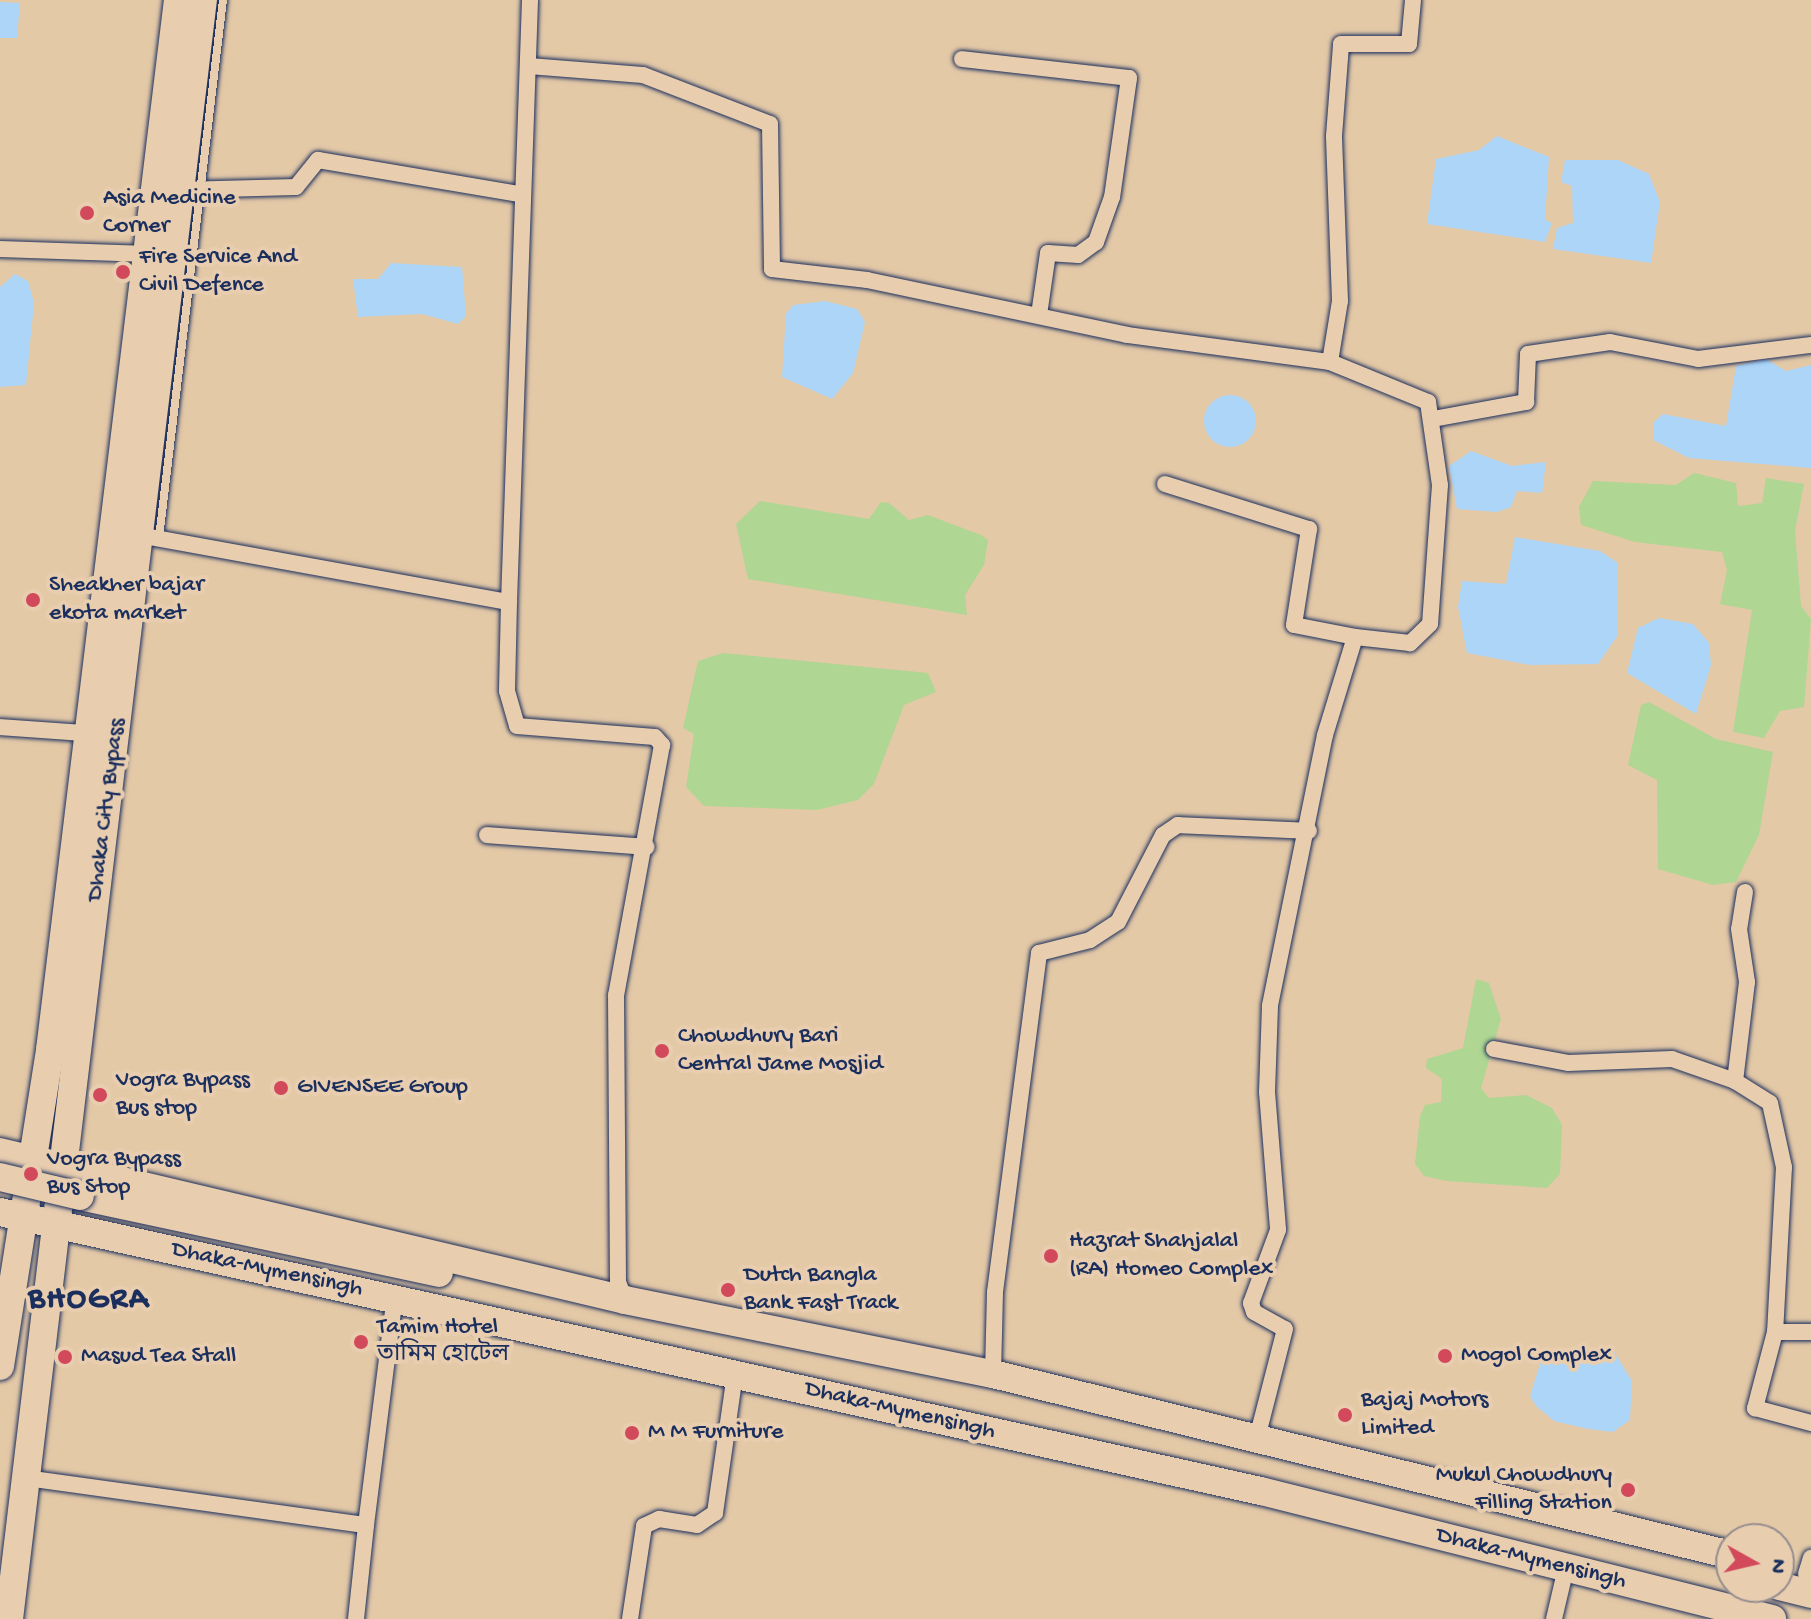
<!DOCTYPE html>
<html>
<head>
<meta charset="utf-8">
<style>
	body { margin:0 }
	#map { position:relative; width:1811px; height:1619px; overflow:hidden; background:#e4c9a7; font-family:"Gochi Hand","Noto Sans Bengali",sans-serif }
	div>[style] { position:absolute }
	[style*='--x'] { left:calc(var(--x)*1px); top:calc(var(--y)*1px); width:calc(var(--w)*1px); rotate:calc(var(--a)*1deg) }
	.green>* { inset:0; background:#afd692 }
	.water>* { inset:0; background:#acd5f7 }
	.round { border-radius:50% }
	.roads { filter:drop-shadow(0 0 2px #1b2f5e) drop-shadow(0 0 2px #1b2f5e) }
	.lane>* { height:8px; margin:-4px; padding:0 4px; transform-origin:4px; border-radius:4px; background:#e8cdaf }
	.street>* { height:16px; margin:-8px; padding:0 8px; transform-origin:8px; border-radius:8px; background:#e8cdaf }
	.highway>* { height:28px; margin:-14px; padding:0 14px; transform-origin:14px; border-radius:14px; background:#e8cdaf }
	.bridges { filter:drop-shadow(0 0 2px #1b2f5e) drop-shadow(0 0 2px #1b2f5e) }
	.highway-bridge>* { height:28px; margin:-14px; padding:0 14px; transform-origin:14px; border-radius:14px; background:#e8cdaf }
	.dots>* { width:22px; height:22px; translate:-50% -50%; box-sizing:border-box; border:4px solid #e8cdaf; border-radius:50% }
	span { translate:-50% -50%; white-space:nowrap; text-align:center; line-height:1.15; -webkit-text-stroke:8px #e8cdaf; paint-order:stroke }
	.poi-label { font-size:24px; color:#1b2f5e }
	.left { translate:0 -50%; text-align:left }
	.right { translate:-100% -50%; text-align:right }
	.street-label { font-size:24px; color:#1b2f5e }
	.district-label { font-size:32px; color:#1b2f5e; font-weight:700; letter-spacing:2px }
	.north { position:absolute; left:1715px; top:1523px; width:80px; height:80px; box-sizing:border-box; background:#e8cdaf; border:2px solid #968e8f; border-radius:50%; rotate:98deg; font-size:22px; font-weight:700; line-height:32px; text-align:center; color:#1b2f5e }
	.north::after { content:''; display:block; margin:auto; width:28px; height:36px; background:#d1495b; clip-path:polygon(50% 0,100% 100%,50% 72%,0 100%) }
</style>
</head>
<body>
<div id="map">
	<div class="green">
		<div style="clip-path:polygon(1694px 473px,1736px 483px,1738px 506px,1762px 503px,1766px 478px,1804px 484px,1795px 531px,1801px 606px,1811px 619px,1804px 707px,1780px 711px,1764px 738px,1733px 732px,1752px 610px,1720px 604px,1727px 570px,1722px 552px,1635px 542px,1581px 525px,1579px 507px,1593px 481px,1676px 485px)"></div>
		<div style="clip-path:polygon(760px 501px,869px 519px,881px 502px,889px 503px,909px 520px,928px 515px,981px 535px,988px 540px,984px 565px,965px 595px,967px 615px,748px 579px,736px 524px)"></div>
		<div style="clip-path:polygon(723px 653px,928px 673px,936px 692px,904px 705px,874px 784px,858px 800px,817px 810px,704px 806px,686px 787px,694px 734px,683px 728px,698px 661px)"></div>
		<div style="clip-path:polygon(1649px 702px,1716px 739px,1773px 752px,1759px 835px,1736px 882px,1713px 885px,1658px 869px,1657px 780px,1628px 765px,1641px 705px)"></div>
		<div style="clip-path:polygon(1476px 979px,1489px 983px,1501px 1019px,1481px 1088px,1489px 1098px,1526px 1095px,1552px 1108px,1562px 1125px,1560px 1174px,1547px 1188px,1447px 1181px,1424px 1176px,1415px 1164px,1420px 1116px,1425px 1105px,1441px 1102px,1442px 1079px,1426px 1068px,1427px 1059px,1463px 1048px)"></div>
	</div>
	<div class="water">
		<div style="clip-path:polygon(0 2px,20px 3px,17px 38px,0 38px)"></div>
		<div style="clip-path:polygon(1497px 136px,1549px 157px,1545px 220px,1552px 223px,1545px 242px,1427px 224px,1436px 159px,1479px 150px)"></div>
		<div style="clip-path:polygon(1565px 160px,1618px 160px,1649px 174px,1660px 202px,1651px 263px,1553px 249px,1557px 228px,1573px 223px,1572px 186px,1561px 182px)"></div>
		<div style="clip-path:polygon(391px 263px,462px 267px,466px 316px,458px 324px,422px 314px,358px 317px,353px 279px,378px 279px)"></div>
		<div style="clip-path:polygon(15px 274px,28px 281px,34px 303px,26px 385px,0 387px,0 287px)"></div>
		<div style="clip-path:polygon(825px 301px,857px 309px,865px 322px,853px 373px,832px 399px,782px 377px,786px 314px,793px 305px)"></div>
		<div style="clip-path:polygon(1766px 359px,1786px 371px,1811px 365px,1811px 468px,1689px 458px,1653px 440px,1654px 422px,1663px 414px,1726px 426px,1736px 366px)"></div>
		<div class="round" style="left:1204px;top:395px;width:52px;height:52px"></div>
		<div style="clip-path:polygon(1471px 451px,1512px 466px,1546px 462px,1542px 493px,1517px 491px,1511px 507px,1497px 512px,1457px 509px,1449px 466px)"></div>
		<div style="clip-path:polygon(1515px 537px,1600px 551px,1618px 563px,1618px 635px,1598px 664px,1530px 665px,1467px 653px,1458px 607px,1462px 581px,1506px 584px)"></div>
		<div style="clip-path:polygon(1659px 618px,1693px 624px,1709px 643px,1711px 665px,1696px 714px,1627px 673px,1638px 628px)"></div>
		<div style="clip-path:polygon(1601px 1349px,1614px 1352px,1632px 1381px,1630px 1420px,1613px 1432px,1588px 1429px,1554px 1421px,1536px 1406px,1530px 1396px,1541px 1361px)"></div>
	</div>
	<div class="roads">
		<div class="lane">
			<div style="--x:159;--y:538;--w:542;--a:-83.22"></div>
		</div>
		<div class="street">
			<div style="--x:962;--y:59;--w:168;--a:6.5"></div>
			<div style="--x:1129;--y:78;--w:120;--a:98.1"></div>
			<div style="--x:1112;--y:197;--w:48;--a:109.6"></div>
			<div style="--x:1096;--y:242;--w:22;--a:144"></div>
			<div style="--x:1078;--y:255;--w:30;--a:-176"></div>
			<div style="--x:1048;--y:253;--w:63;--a:98.3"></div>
			<div style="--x:529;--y:66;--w:114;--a:4.5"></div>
			<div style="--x:643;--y:75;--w:136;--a:21.1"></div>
			<div style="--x:770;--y:124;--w:145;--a:89.2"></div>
			<div style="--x:772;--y:269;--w:96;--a:6.6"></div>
			<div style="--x:867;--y:280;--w:266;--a:11.9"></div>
			<div style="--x:1127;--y:335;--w:205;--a:7.6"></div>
			<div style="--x:1330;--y:362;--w:106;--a:22.2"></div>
			<div style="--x:1428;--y:402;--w:84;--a:81.8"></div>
			<div style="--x:1440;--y:485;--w:139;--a:94.1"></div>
			<div style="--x:1430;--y:624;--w:28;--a:136"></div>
			<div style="--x:1410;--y:643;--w:55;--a:-173.8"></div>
			<div style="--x:1355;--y:637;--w:102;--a:107"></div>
			<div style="--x:1325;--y:735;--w:277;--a:101.5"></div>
			<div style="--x:1270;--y:1006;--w:86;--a:92"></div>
			<div style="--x:1267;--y:1092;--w:138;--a:85.4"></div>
			<div style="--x:1278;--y:1230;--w:78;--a:110.3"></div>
			<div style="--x:1251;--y:1303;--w:9;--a:72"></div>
			<div style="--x:1254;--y:1312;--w:35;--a:29"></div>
			<div style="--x:1285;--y:1329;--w:113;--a:104.4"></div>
			<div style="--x:180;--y:190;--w:116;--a:-1.5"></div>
			<div style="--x:296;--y:187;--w:35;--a:-51"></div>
			<div style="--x:318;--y:160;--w:203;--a:9.6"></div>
			<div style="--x:0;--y:249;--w:148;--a:1.9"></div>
			<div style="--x:1330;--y:362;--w:62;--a:-80.7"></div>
			<div style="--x:1340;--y:301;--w:165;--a:-92.1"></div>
			<div style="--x:1334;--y:136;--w:92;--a:-85.6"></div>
			<div style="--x:1341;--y:44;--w:68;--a:0"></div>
			<div style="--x:1409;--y:44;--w:44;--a:-84.8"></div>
			<div style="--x:1433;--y:419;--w:95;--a:-10.4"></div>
			<div style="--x:1526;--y:402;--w:48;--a:-87.6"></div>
			<div style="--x:1528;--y:354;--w:83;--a:-8.3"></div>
			<div style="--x:1610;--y:342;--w:90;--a:10.9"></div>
			<div style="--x:1698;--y:359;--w:114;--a:-7.1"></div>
			<div style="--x:1165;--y:484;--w:151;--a:17.4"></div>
			<div style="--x:1309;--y:529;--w:97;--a:98.9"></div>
			<div style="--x:1294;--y:625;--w:62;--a:11.1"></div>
			<div style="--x:139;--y:535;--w:376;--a:10.3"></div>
			<div style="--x:509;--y:602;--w:602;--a:-88"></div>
			<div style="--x:509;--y:602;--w:89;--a:91.3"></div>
			<div style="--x:507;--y:691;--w:36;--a:74"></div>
			<div style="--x:517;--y:726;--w:138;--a:4.6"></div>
			<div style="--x:655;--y:737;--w:11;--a:49"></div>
			<div style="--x:662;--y:745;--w:254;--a:100.4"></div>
			<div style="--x:616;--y:995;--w:287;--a:89.6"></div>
			<div style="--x:618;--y:1282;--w:19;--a:69"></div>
			<div style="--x:0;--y:727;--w:83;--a:4.1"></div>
			<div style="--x:487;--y:835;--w:160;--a:4.3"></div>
			<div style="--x:1745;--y:892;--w:37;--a:99"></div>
			<div style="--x:1739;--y:929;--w:54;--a:81.4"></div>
			<div style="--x:1747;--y:982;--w:100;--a:96.9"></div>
			<div style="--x:1735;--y:1081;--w:41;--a:32.2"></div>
			<div style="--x:1770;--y:1103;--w:66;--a:77.7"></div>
			<div style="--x:1784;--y:1167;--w:165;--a:93.1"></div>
			<div style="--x:1775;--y:1332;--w:79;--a:104.7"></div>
			<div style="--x:1755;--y:1408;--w:58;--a:15"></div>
			<div style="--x:1494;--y:1049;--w:75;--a:10.7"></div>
			<div style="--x:1568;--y:1063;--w:104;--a:-2.2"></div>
			<div style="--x:1672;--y:1059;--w:67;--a:19.2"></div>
			<div style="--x:1775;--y:1332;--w:36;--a:0"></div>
			<div style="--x:993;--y:1374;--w:82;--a:-88.6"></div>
			<div style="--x:995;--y:1292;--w:342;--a:-82.6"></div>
			<div style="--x:1039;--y:953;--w:53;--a:-14.3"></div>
			<div style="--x:1090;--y:940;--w:33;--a:-33"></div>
			<div style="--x:1118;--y:922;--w:98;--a:-62.7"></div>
			<div style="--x:1163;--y:835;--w:18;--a:-34"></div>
			<div style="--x:1178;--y:825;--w:131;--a:2.6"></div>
			<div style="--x:26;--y:1478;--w:343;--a:7.9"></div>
			<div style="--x:366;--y:1525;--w:230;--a:-82.8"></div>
			<div style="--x:1806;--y:1574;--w:17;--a:-73"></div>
			<div style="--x:356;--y:1619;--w:95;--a:-83.9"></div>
			<div style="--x:630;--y:1619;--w:94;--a:-81.4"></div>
			<div style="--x:644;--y:1526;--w:17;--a:-25"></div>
			<div style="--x:659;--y:1519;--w:38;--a:9"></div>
			<div style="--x:697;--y:1525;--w:22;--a:-34"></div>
			<div style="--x:715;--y:1513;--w:140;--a:-81.8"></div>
			<div style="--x:1554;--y:1619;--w:52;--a:-76.8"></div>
		</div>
		<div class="highway">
			<div style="--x:0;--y:1152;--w:642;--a:13.32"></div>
			<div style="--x:625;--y:1300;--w:375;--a:11.4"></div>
			<div style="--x:993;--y:1374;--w:760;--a:13.78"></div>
			<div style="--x:80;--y:1196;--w:367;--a:12.1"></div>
			<div style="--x:0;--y:1212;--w:1291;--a:12.48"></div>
			<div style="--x:1261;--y:1491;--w:527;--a:14.06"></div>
			<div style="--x:0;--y:1366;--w:320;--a:-81"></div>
			<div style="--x:50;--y:1050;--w:1058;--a:-83.05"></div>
			<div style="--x:1779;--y:1586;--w:33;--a:14"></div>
			<div style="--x:9;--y:1619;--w:1631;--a:-83.17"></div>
		</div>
	</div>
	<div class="bridges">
		<div class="highway-bridge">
			<div style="--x:0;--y:1177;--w:82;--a:13.4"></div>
		</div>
	</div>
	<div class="dots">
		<div style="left:87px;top:213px;background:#d1495b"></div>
		<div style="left:123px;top:272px;background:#d1495b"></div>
		<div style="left:33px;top:600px;background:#d1495b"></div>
		<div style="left:662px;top:1051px;background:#d1495b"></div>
		<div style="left:281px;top:1088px;background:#d1495b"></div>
		<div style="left:100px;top:1095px;background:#d1495b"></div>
		<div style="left:31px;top:1174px;background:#d1495b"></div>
		<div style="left:1051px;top:1256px;background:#d1495b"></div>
		<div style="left:728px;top:1290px;background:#d1495b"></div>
		<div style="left:361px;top:1342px;background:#d1495b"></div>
		<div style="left:1445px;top:1356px;background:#d1495b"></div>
		<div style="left:65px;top:1357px;background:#d1495b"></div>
		<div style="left:1345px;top:1415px;background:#d1495b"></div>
		<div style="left:632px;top:1433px;background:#d1495b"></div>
		<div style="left:1628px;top:1490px;background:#d1495b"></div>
	</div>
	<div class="poi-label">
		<span class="left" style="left:103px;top:213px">Asia Medicine<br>Corner</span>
		<span class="left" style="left:139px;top:272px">Fire Service And<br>Civil Defence</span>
		<span class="left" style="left:49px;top:600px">Sheakher bajar<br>ekota market</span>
		<span class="left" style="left:678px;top:1051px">Chowdhury Bari<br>Central Jame Mosjid</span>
		<span class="left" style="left:116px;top:1095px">Vogra Bypass<br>Bus stop</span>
		<span class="left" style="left:297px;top:1088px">GIVENSEE Group</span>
		<span class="left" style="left:47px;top:1174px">Vogra Bypass<br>Bus Stop</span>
		<span class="left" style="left:1069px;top:1256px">Hazrat Shahjalal<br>(RA) Homeo Complex</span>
		<span class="left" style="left:744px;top:1290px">Dutch Bangla<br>Bank Fast Track</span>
		<span class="left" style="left:377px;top:1342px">Tamim Hotel<br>তামিম হোটেল</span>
		<span class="left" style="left:1461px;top:1356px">Mogol Complex</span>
		<span class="left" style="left:81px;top:1357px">Masud Tea Stall</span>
		<span class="left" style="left:1361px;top:1415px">Bajaj Motors<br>Limited</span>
		<span class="left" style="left:648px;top:1433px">M M Furniture</span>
		<span class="right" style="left:1612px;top:1490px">Mukul Chowdhury<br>Filling Station</span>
	</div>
	<div class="street-label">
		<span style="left:107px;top:810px;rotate:-83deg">Dhaka City Bypass</span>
		<span style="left:267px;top:1270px;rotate:12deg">Dhaka-Mymensingh</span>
		<span style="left:900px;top:1411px;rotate:13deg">Dhaka-Mymensingh</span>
		<span style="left:1531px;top:1559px;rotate:14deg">Dhaka-Mymensingh</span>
	</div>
	<div class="district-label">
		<span style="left:89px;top:1300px">BHOGRA</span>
	</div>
	<div class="north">N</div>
</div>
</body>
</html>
